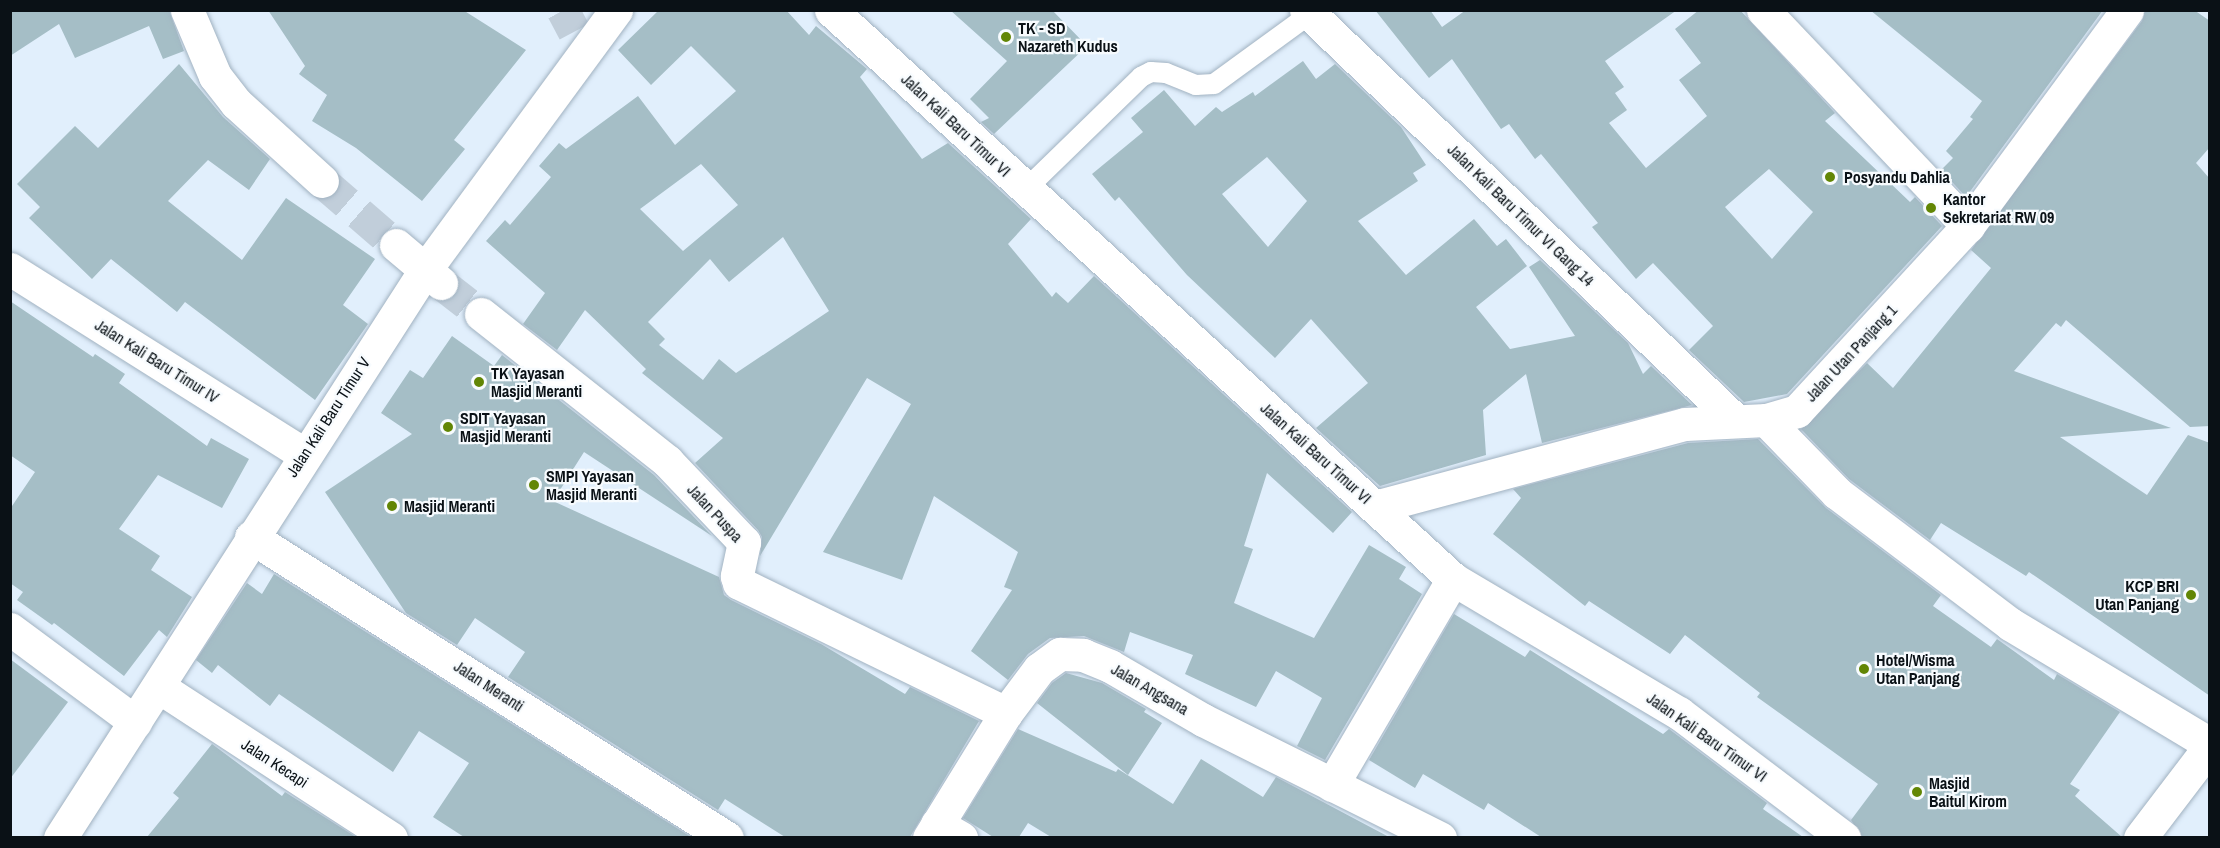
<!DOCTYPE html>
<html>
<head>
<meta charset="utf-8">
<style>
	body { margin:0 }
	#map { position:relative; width:2220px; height:848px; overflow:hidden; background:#e1effc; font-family:"Archivo Narrow",sans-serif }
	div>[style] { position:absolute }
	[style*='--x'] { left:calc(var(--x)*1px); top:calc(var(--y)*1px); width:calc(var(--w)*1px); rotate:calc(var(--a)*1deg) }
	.building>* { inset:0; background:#a5bec6 }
	.minor-tunnel>* { height:33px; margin-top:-16.5px; transform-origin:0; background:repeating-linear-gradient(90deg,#c1ceda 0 33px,transparent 0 49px) }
	.roads { filter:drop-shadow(0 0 2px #a1b2c1) drop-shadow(0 0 2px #a1b2c1) }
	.service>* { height:20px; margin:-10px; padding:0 10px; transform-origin:10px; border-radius:10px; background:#fff }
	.minor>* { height:33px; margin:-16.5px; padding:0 16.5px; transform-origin:16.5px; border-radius:16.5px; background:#fff }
	.tertiary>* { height:33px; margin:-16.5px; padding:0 16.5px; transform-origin:16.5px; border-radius:16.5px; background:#fff }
	.primary>* { height:33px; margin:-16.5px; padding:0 16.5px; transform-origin:16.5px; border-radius:16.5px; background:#fff }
	.dots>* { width:16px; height:16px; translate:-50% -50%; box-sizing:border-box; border:3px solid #f7fbfe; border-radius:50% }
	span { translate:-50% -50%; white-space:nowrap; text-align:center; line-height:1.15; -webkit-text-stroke:4.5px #f7fbfe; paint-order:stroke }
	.poi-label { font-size:16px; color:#0a1116; font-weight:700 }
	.left { translate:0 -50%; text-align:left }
	.right { translate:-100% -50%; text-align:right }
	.street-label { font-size:16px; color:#0a1116 }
	.frame { position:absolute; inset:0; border:12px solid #0a1116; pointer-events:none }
</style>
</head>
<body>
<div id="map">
	<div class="building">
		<div style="clip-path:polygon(10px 10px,169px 10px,184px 51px,163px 59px,149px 26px,75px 58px,59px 24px,10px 56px)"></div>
		<div style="clip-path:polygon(268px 10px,463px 10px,526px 50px,454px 140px,465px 149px,422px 201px,356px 148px,312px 121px,327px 95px,299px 74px,305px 66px)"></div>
		<div style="clip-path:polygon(evenodd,659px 10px,786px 10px,809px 35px,816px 26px,867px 69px,860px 77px,922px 159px,948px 143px,1031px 219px,1008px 244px,1052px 297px,1056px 292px,1068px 303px,1094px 276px,1352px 512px,1333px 533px,1267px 473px,1244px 546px,1253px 549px,1234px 603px,1314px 638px,1369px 545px,1406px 567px,1399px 579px,1422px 594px,1325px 760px,1297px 746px,1322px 698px,1276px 671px,1256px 707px,1185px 674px,1193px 655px,1130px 632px,1124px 652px,1084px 636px,1050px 638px,1028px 654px,1008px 680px,971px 651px,1012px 590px,1004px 587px,1018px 552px,934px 496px,902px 580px,823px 552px,911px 404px,867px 378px,760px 556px,762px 537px,758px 530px,695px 463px,723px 438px,642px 373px,646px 369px,585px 310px,557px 350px,523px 324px,545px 293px,486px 241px,505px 220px,510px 225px,551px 177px,539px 166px,559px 143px,566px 149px,638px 96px,675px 145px,736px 91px,691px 46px,651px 85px,618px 50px,659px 10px,701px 164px,738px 205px,683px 251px,640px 209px,701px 164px,659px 10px,783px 237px,829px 311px,736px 373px,719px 359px,703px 380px,659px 345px,665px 339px,648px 322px,710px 259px,729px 282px,783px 237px)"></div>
		<div style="clip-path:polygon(950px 10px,1052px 10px,1087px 46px,994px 134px,981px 122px,989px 118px,970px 99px,1007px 61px)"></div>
		<div style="clip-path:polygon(evenodd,1375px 10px,1430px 10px,1442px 27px,1466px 10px,1677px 10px,1605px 61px,1624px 87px,1615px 93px,1627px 110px,1609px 123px,1646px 168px,1707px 116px,1679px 80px,1701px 63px,1675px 29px,1699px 10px,1740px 10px,1835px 113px,1825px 121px,1910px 202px,1915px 197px,1942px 226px,1787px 394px,1744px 402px,1689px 350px,1713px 326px,1653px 263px,1636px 279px,1592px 227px,1598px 223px,1541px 154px,1535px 159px,1509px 124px,1501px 129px,1452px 59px,1429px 78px,1375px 10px,1769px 169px,1813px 212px,1772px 259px,1725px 207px,1769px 169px)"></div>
		<div style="clip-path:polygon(1870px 10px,2103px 10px,1966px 197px,1941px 170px,1953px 158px,1946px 151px,1973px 119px,1970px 117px,1982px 101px)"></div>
		<div style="clip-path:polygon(2145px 10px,2194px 10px,2210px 21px,2210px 147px,2196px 163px,2210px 179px,2210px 426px,2190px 427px,2066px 320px,2061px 327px,2056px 323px,2014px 371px,2171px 428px,2060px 437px,2147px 495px,2188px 435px,2210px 443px,2210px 696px,2029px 572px,2026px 576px,1941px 523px,1930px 540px,1849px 479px,1801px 429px,1867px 363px,1893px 388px,1991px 268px,1971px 250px,2142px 21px)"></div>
		<div style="clip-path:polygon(evenodd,1303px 61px,1316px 79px,1335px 64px,1401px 127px,1426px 165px,1413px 173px,1418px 181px,1358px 221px,1406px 275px,1474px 219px,1497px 246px,1506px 239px,1527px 266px,1476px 307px,1510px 349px,1575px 336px,1529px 267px,1540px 260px,1628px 343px,1643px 374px,1651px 366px,1692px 405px,1542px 443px,1526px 374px,1483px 410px,1486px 455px,1380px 486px,1316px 428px,1368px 383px,1311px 319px,1275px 358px,1187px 275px,1119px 197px,1115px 201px,1092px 174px,1143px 132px,1131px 118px,1164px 90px,1195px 126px,1216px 107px,1222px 112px,1253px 92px,1255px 96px,1303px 61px,1267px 157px,1307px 201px,1268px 247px,1222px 194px,1267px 157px)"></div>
		<div style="clip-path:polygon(179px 64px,223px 117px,270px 159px,249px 190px,208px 160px,168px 201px,242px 260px,286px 198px,375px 259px,343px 305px,368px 324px,315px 400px,185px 302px,177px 312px,111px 259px,92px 279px,29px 218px,40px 207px,17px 184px,75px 126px,98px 148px)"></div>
		<div style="clip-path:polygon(10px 301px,93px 357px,95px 354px,125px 374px,119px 383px,207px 446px,211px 438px,249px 459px,222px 508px,158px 475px,119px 529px,160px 556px,151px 570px,192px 597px,167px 637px,159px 630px,124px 676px,54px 623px,52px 625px,17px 600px,23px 592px,10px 583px,10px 509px,35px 472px,10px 455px)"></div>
		<div style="clip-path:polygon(452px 336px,494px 366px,502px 355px,654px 475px,712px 536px,584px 452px,553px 501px,719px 577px,724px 595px,731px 600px,821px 644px,905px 694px,910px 687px,979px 721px,910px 837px,785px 837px,725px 799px,718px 810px,508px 677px,525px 652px,475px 618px,457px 645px,406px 613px,325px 492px,412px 434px,381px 413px,410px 370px,423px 378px)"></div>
		<div style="clip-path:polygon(1758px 439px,1826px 508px,1941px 595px,1933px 606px,1991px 647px,1997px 639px,2054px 680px,2057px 674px,2120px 712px,2070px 784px,2080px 790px,2075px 796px,2122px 837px,1862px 837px,1851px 820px,1878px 784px,1757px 697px,1760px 693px,1685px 635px,1670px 654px,1589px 601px,1585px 606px,1493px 534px,1521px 498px,1513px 489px,1688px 443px)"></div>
		<div style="clip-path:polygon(274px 574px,691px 837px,464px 837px,433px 817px,469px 763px,419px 731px,393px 772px,279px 694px,270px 706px,218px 665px,212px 673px,196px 660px,247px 583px,262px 594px)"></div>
		<div style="clip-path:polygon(1454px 614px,1525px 657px,1530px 650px,1663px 734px,1669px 729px,1767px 803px,1763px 809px,1803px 837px,1541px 837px,1488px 803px,1484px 810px,1423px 774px,1415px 788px,1369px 760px)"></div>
		<div style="clip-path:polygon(10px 659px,68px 702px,10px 779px)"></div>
		<div style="clip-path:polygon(1066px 673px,1102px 683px,1146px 709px,1144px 712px,1162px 723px,1128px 775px,1037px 703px,1052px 683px)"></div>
		<div style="clip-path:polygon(1018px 729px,1116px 772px,1118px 769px,1173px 804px,1201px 759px,1263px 797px,1276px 777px,1389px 837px,1051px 837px,1028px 823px,1019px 837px,993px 837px,963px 818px)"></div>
		<div style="clip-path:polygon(212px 744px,282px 796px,285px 792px,356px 837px,147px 837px,179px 798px,173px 793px)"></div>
	</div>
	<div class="minor-tunnel">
		<div style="--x:563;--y:10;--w:24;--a:62"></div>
		<div style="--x:322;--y:181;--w:98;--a:40.9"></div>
		<div style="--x:441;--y:283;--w:51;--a:37.8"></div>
	</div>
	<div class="roads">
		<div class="service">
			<div style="--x:1026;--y:189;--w:161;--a:-44.2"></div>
			<div style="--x:1141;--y:77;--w:11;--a:-27"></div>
			<div style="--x:1151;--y:72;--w:15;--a:4"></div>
			<div style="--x:1166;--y:73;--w:32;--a:22"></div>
			<div style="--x:1196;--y:85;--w:18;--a:-3"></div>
			<div style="--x:1214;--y:84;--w:119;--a:-36.1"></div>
		</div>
		<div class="minor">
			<div style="--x:187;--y:10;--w:72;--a:67"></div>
			<div style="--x:215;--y:76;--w:34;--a:52"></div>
			<div style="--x:236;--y:103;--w:116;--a:42.2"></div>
			<div style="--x:1306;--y:10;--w:593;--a:43.7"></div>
			<div style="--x:1763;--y:10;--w:298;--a:46.5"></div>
			<div style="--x:396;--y:245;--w:59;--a:40.2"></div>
			<div style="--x:10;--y:269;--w:347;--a:32.2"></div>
			<div style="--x:481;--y:314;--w:237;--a:38.3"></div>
			<div style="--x:667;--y:461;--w:112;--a:46.5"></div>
			<div style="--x:744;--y:542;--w:35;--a:102"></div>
			<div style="--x:737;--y:576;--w:7;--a:74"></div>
			<div style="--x:739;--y:583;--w:297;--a:26"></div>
			<div style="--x:1766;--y:420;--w:102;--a:45.8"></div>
			<div style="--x:1837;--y:493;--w:217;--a:37.1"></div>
			<div style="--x:2010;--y:624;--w:233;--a:31"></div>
			<div style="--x:1375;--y:507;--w:321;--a:-15"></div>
			<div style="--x:1685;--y:424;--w:81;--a:-2.8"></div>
			<div style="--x:1766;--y:420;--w:32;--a:-16"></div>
			<div style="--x:1797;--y:411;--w:252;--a:-47.3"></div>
			<div style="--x:1968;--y:226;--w:268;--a:-53.6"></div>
			<div style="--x:251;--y:537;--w:563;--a:32.31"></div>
			<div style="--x:10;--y:629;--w:156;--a:36.6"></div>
			<div style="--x:159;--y:687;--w:277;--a:33.1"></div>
			<div style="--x:1332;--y:785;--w:239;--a:-59.6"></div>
			<div style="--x:937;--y:824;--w:28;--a:30"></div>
			<div style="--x:929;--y:838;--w:147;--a:-58.4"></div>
			<div style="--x:1006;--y:713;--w:55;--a:-53.1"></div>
			<div style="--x:1039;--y:669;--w:26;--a:-36"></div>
			<div style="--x:1060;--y:654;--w:23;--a:2"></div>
			<div style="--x:1083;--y:655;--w:29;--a:22"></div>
			<div style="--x:1110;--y:666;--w:108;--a:30.1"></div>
			<div style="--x:1203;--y:720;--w:265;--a:26.5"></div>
		</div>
		<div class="tertiary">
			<div style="--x:831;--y:10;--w:843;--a:42.45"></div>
			<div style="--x:1453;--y:579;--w:263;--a:30.7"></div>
			<div style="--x:1679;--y:713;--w:207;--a:37.1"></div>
			<div style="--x:60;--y:838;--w:675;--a:-57.27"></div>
			<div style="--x:425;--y:270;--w:323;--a:-53.7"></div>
		</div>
		<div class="primary">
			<div style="--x:2140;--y:838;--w:116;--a:-52.7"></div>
		</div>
	</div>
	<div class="dots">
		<div style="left:1006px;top:37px;background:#628605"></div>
		<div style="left:1830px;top:177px;background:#628605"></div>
		<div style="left:1931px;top:208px;background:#628605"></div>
		<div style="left:479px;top:382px;background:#628605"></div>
		<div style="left:448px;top:427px;background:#628605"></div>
		<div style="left:534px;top:485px;background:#628605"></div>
		<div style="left:392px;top:506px;background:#628605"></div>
		<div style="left:2191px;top:595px;background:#628605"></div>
		<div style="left:1864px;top:669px;background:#628605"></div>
		<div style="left:1917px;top:792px;background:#628605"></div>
	</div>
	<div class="poi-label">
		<span class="left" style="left:1018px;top:37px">TK - SD<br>Nazareth Kudus</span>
		<span class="left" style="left:1844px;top:177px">Posyandu Dahlia</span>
		<span class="left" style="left:1943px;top:208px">Kantor<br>Sekretariat RW 09</span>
		<span class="left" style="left:491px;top:382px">TK Yayasan<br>Masjid Meranti</span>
		<span class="left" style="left:460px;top:427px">SDIT Yayasan<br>Masjid Meranti</span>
		<span class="left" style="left:546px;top:485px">SMPI Yayasan<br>Masjid Meranti</span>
		<span class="left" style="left:404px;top:506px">Masjid Meranti</span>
		<span class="right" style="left:2179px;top:595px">KCP BRI<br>Utan Panjang</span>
		<span class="left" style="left:1876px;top:669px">Hotel/Wisma<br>Utan Panjang</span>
		<span class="left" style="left:1929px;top:792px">Masjid<br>Baitul Kirom</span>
	</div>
	<div class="street-label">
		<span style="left:956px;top:125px;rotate:43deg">Jalan Kali Baru Timur VI</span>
		<span style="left:1521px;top:215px;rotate:44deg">Jalan Kali Baru Timur VI Gang 14</span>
		<span style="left:1851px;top:353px;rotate:-47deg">Jalan Utan Panjang 1</span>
		<span style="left:157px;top:361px;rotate:32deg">Jalan Kali Baru Timur IV</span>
		<span style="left:328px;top:417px;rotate:-57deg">Jalan Kali Baru Timur V</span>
		<span style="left:1316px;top:453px;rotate:42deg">Jalan Kali Baru Timur VI</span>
		<span style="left:715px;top:513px;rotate:47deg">Jalan Puspa</span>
		<span style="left:489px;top:686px;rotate:33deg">Jalan Meranti</span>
		<span style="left:1150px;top:689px;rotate:30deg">Jalan Angsana</span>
		<span style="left:1707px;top:737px;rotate:35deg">Jalan Kali Baru Timur VI</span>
		<span style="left:275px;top:763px;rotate:33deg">Jalan Kecapi</span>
	</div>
	<div class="frame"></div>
</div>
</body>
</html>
